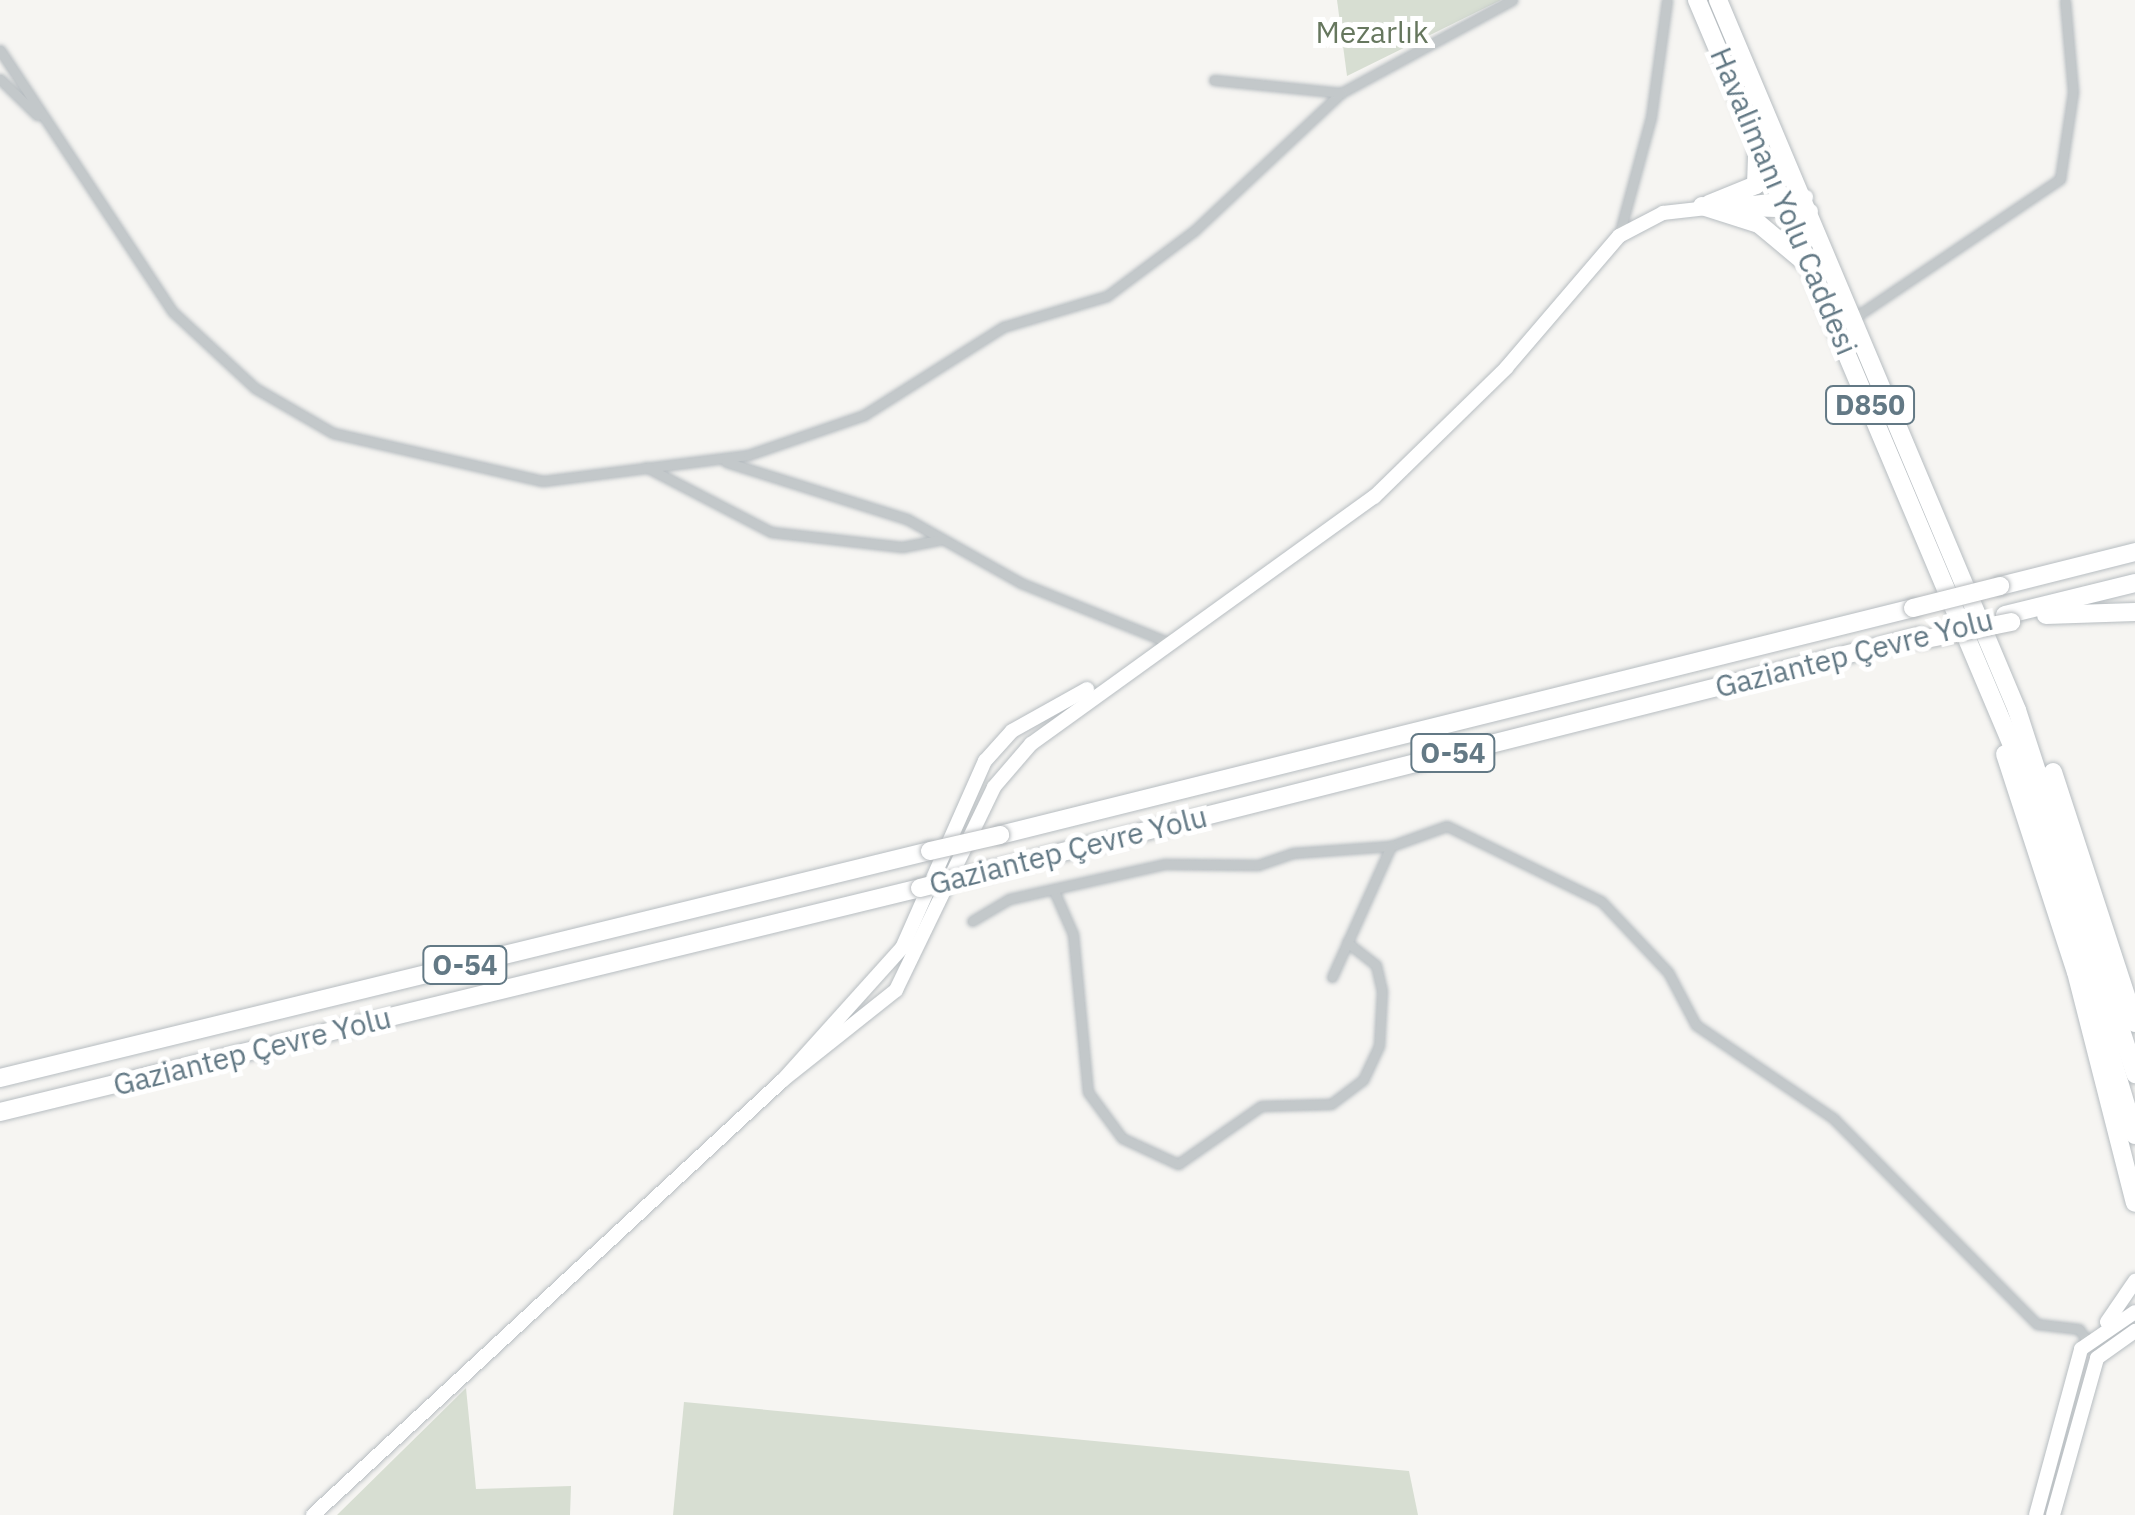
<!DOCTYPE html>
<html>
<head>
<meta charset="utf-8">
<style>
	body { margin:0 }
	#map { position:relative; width:2135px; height:1515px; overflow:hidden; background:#f6f5f2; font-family:"IBM Plex Sans",sans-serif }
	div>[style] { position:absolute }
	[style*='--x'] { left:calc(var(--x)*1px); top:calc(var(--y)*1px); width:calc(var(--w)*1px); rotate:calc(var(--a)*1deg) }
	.green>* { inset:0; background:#d7ded2 }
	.roads { filter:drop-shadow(0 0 2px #b7bdc1) drop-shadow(0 0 2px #b7bdc1) }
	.street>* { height:9px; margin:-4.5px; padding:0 4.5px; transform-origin:4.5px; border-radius:4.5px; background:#c3c8ca }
	.secondary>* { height:14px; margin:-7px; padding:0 7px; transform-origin:7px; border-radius:7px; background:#fff }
	.highway>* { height:18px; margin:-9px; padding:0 9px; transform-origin:9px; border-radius:9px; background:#fff }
	.bridges { filter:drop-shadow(0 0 2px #b7bbbe) drop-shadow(0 0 2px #b7bbbe) }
	.highway-bridge>* { height:18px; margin:-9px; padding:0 9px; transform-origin:9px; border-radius:9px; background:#fff }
	span { translate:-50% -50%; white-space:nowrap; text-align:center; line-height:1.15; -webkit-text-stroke:10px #fff; paint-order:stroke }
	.shield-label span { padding:2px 8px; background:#fff; border:2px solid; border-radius:8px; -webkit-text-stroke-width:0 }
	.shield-label { font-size:28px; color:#637985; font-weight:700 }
	.park-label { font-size:30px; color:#66775e }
	.street-label { font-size:30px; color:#637985 }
</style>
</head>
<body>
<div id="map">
	<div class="green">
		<div style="clip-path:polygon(1337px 0,1501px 0,1347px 76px)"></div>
		<div style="clip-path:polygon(466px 1388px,476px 1489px,571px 1486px,570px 1515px,337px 1515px)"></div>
		<div style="clip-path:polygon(684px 1402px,1409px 1471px,1418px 1515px,673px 1515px)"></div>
	</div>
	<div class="roads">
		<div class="street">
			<div style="--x:0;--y:50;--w:314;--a:56.6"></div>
			<div style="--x:173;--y:312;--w:112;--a:42.8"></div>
			<div style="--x:255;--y:388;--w:90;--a:30"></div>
			<div style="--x:333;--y:433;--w:215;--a:12.9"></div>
			<div style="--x:543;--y:481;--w:207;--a:-7.2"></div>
			<div style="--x:748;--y:455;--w:123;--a:-19"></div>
			<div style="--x:864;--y:415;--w:165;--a:-32.3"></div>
			<div style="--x:1003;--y:327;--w:109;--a:-16.6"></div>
			<div style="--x:1107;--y:296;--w:109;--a:-36.8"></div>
			<div style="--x:1194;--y:231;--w:202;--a:-43.2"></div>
			<div style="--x:1341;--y:93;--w:195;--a:-28.5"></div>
			<div style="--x:0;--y:79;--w:52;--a:44.2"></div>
			<div style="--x:1214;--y:80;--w:128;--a:5.8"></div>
			<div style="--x:1619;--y:235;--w:122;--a:-74.8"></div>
			<div style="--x:1651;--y:117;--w:118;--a:-82.2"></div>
			<div style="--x:1857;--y:316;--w:245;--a:-34"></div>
			<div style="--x:2060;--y:179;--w:88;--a:-81.5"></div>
			<div style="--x:2073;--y:92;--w:92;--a:-95"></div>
			<div style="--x:726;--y:462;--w:190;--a:17.5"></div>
			<div style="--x:907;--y:519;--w:131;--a:29.3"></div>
			<div style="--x:1021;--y:583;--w:158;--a:21.9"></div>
			<div style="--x:646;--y:467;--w:141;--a:27.5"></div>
			<div style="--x:771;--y:532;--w:132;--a:6.5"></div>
			<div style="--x:902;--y:547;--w:38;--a:-11"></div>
			<div style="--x:1055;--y:893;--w:45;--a:66.3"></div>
			<div style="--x:1073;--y:934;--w:159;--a:84.6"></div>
			<div style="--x:1088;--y:1092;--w:57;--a:53.5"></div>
			<div style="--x:1122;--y:1138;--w:62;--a:24.9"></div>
			<div style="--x:1178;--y:1164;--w:101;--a:-34.9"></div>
			<div style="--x:1261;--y:1106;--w:70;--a:-1.6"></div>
			<div style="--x:1331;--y:1104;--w:40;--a:-37"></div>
			<div style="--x:1363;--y:1080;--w:38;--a:-65"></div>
			<div style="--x:1379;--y:1046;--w:55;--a:-86.9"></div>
			<div style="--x:1382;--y:991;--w:27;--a:-103"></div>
			<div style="--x:1376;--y:965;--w:37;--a:-142"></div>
			<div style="--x:972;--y:921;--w:43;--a:-30.7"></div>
			<div style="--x:1009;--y:899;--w:159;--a:-12.7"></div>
			<div style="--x:1164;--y:864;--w:94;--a:0.6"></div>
			<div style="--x:1258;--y:865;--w:37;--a:-19"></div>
			<div style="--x:1293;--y:853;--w:98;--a:-4.1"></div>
			<div style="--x:1391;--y:846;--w:59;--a:-19.7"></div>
			<div style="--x:1447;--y:826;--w:171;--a:26"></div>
			<div style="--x:1601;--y:901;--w:98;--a:46.7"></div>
			<div style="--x:1668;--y:972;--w:60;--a:62.2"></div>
			<div style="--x:1696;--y:1025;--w:166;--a:34.2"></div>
			<div style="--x:1833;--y:1118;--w:290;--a:45.3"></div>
			<div style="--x:2037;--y:1324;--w:42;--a:6.8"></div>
			<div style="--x:2079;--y:1329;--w:14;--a:56"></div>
			<div style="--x:1332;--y:977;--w:144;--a:-65.8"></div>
		</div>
		<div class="secondary">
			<div style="--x:1742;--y:209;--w:69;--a:1.7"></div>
			<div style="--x:783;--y:1080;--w:144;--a:-38.5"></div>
			<div style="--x:896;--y:990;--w:225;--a:-64.2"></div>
			<div style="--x:994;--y:787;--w:57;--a:-49.3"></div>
			<div style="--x:1031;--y:744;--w:423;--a:-35.8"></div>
			<div style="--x:1374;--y:497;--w:185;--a:-44.3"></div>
			<div style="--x:1506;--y:368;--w:174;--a:-49.4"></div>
			<div style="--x:1619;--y:236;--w:50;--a:-27.6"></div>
			<div style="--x:1663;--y:213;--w:144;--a:-6.4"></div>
			<div style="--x:2107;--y:1322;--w:50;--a:-55.7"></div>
			<div style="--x:313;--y:1515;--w:640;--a:-42.79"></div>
			<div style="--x:783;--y:1080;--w:178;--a:-48"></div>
			<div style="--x:902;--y:948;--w:205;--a:-66.1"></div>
			<div style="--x:985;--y:761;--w:40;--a:-48"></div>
			<div style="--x:1012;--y:731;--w:86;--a:-29.2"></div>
			<div style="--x:2036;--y:1515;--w:172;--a:-74.8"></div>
			<div style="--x:2081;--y:1349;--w:65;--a:-34.4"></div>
			<div style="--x:2053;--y:1515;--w:163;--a:-74.3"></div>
			<div style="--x:2097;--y:1358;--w:47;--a:-35.4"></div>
		</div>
		<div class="highway">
			<div style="--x:1697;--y:0;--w:863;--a:67.09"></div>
			<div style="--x:2033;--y:795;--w:355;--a:73.3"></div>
			<div style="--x:1718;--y:0;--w:770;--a:67.16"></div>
			<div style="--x:2017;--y:710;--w:383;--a:72"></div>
			<div style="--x:1709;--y:204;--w:51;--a:-22"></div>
			<div style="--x:1756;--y:185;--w:36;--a:-88"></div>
			<div style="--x:1702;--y:206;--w:60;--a:17.5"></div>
			<div style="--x:1759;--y:224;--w:64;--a:39.9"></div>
			<div style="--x:2000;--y:586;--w:139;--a:-14.1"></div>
			<div style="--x:2005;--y:615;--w:134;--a:-13.8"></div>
			<div style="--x:2046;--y:615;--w:89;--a:-1.9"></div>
			<div style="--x:2005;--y:754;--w:229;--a:72"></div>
			<div style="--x:2076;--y:972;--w:238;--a:75.7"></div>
			<div style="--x:2053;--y:772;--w:264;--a:71.9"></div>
			<div style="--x:1000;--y:835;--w:941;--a:-13.96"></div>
			<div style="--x:987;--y:871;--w:962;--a:-14.14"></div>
			<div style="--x:0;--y:1078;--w:957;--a:-13.72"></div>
			<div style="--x:0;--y:1112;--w:947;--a:-13.68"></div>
		</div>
	</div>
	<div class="bridges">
		<div class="highway-bridge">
			<div style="--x:1913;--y:608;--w:90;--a:-14.2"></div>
			<div style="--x:1921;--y:640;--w:92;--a:-11.3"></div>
			<div style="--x:930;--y:851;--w:72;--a:-12.9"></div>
			<div style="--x:920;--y:888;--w:69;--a:-14.2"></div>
		</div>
	</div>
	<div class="shield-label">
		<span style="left:1870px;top:405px">D850</span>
		<span style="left:1453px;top:753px">O-54</span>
		<span style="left:465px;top:965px">O-54</span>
	</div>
	<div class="park-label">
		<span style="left:1372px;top:32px">Mezarlık</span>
	</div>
	<div class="street-label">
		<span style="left:1784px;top:201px;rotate:67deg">Havalimanı Yolu Caddesi</span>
		<span style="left:1854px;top:653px;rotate:-14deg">Gaziantep Çevre Yolu</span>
		<span style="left:1068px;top:850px;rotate:-14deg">Gaziantep Çevre Yolu</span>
		<span style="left:252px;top:1051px;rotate:-14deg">Gaziantep Çevre Yolu</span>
	</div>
</div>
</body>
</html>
